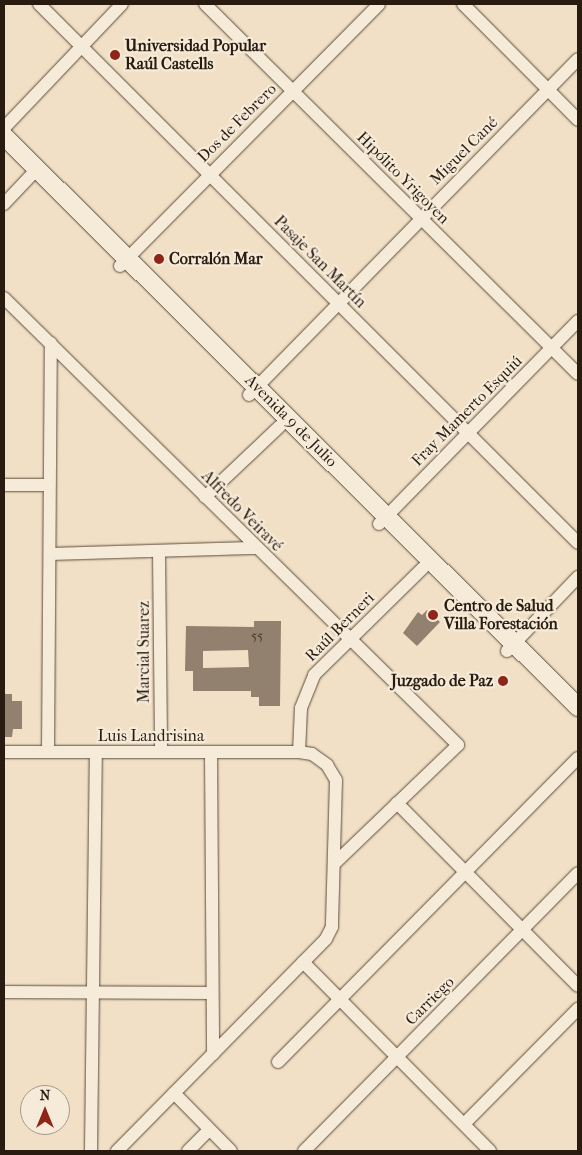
<!DOCTYPE html>
<html>
<head>
<meta charset="utf-8">
<style>
	body { margin:0 }
	#map { position:relative; width:582px; height:1155px; overflow:hidden; background:#f1e0c5; font-family:"IM FELL French Canon",serif }
	div>[style] { position:absolute }
	[style*='--x'] { left:calc(var(--x)*1px); top:calc(var(--y)*1px); width:calc(var(--w)*1px); rotate:calc(var(--a)*1deg) }
	.building>* { inset:0; background:#91816e }
	.roads { filter:drop-shadow(0 0 1px #5b4c3d) drop-shadow(0 0 1px #5b4c3d) }
	.minor>* { height:12px; margin:-6px; padding:0 6px; transform-origin:6px; border-radius:6px; background:#f6ebd9 }
	.secondary>* { height:18px; margin:-9px; padding:0 9px; transform-origin:9px; border-radius:9px; background:#f6ebd9 }
	.dots>* { width:14px; height:14px; translate:-50% -50%; box-sizing:border-box; border:2px solid #f6ebd9; border-radius:50% }
	span { translate:-50% -50%; white-space:nowrap; text-align:center; line-height:1.15; -webkit-text-stroke:4.5px #f6ebd9; paint-order:stroke }
	.number-label { font-size:14px; color:#433428 }
	.number-label span { -webkit-text-stroke-width:0 }
	.poi-label { font-size:16px; color:#291b10; font-weight:700 }
	.left { translate:0 -50%; text-align:left }
	.right { translate:-100% -50%; text-align:right }
	.street-label { font-size:16px; color:#291b10 }
	.frame { position:absolute; inset:0; border:5px solid #291b10; pointer-events:none }
	.north { position:absolute; left:20px; top:1085px; width:50px; height:50px; box-sizing:border-box; background:#f6ebd9; border:1px solid #a49889; border-radius:50%; rotate:0deg; font-size:14px; font-weight:700; line-height:20px; text-align:center; color:#291b10 }
	.north::after { content:''; display:block; margin:auto; width:18px; height:22px; background:#8f2418; clip-path:polygon(50% 0,100% 100%,50% 72%,0 100%) }
</style>
</head>
<body>
<div id="map">
	<div class="building">
		<div style="clip-path:polygon(427px 610px,440px 622px,417px 646px,403px 633px,418px 612px,422px 615px)"></div>
		<div style="clip-path:polygon(evenodd,254px 621px,281px 621px,280px 706px,259px 706px,259px 697px,251px 697px,251px 691px,193px 691px,193px 671px,185px 671px,186px 626px,254px 627px,254px 621px,248px 650px,249px 667px,203px 668px,203px 651px,248px 650px)"></div>
		<div style="clip-path:polygon(4px 694px,12px 694px,12px 701px,22px 701px,22px 729px,13px 729px,12px 737px,4px 737px)"></div>
	</div>
	<div class="roads">
		<div class="minor">
			<div style="--x:39;--y:4;--w:762;--a:45"></div>
			<div style="--x:205;--y:4;--w:525;--a:44.77"></div>
			<div style="--x:463;--y:4;--w:163;--a:45.2"></div>
			<div style="--x:4;--y:128;--w:171;--a:-46.4"></div>
			<div style="--x:4;--y:204;--w:48;--a:-46.7"></div>
			<div style="--x:120;--y:266;--w:368;--a:-45.3"></div>
			<div style="--x:4;--y:298;--w:637;--a:44.55"></div>
			<div style="--x:458;--y:745;--w:172;--a:136.2"></div>
			<div style="--x:249;--y:395;--w:470;--a:-45.6"></div>
			<div style="--x:4;--y:485;--w:44;--a:0"></div>
			<div style="--x:205;--y:497;--w:103;--a:-43.4"></div>
			<div style="--x:379;--y:524;--w:284;--a:-45.6"></div>
			<div style="--x:159;--y:552;--w:200;--a:89.4"></div>
			<div style="--x:50;--y:554;--w:205;--a:-1.7"></div>
			<div style="--x:507;--y:651;--w:103;--a:-46.2"></div>
			<div style="--x:4;--y:752;--w:295;--a:0"></div>
			<div style="--x:299;--y:752;--w:13;--a:9"></div>
			<div style="--x:312;--y:754;--w:19;--a:36"></div>
			<div style="--x:327;--y:765;--w:17;--a:59"></div>
			<div style="--x:336;--y:780;--w:147;--a:91.6"></div>
			<div style="--x:332;--y:927;--w:13;--a:117"></div>
			<div style="--x:326;--y:939;--w:298;--a:134.6"></div>
			<div style="--x:48;--y:752;--w:409;--a:-89.6"></div>
			<div style="--x:211;--y:752;--w:302;--a:89.6"></div>
			<div style="--x:299;--y:752;--w:44;--a:-87.4"></div>
			<div style="--x:301;--y:708;--w:35;--a:-68"></div>
			<div style="--x:314;--y:675;--w:153;--a:-44.5"></div>
			<div style="--x:397;--y:803;--w:257;--a:45.3"></div>
			<div style="--x:303;--y:962;--w:266;--a:45.3"></div>
			<div style="--x:4;--y:992;--w:207;--a:0.3"></div>
			<div style="--x:278;--y:1062;--w:427;--a:-45.4"></div>
			<div style="--x:174;--y:1093;--w:81;--a:45.5"></div>
			<div style="--x:465;--y:1123;--w:161;--a:-45.3"></div>
			<div style="--x:91;--y:1151;--w:399;--a:-89.3"></div>
			<div style="--x:188;--y:1151;--w:30;--a:-45"></div>
			<div style="--x:304;--y:1151;--w:390;--a:-45.4"></div>
		</div>
		<div class="secondary">
			<div style="--x:4;--y:136;--w:810;--a:44.85"></div>
		</div>
	</div>
	<div class="dots">
		<div style="left:115px;top:55px;background:#8f2418"></div>
		<div style="left:159px;top:259px;background:#8f2418"></div>
		<div style="left:433px;top:615px;background:#8f2418"></div>
		<div style="left:503px;top:681px;background:#8f2418"></div>
	</div>
	<div class="number-label">
		<span style="left:257px;top:636px">55</span>
	</div>
	<div class="poi-label">
		<span class="left" style="left:125px;top:55px">Universidad Popular<br>Raúl Castells</span>
		<span class="left" style="left:169px;top:259px">Corralón Mar</span>
		<span class="left" style="left:444px;top:615px">Centro de Salud<br>Villa Forestación</span>
		<span class="right" style="left:493px;top:681px">Juzgado de Paz</span>
	</div>
	<div class="street-label">
		<span style="left:237px;top:123px;rotate:-45deg">Dos de Febrero</span>
		<span style="left:464px;top:151px;rotate:-45deg">Miguel Cané</span>
		<span style="left:403px;top:178px;rotate:45deg">Hipólito Yrigoyen</span>
		<span style="left:320px;top:262px;rotate:45deg">Pasaje San Martín</span>
		<span style="left:467px;top:411px;rotate:-45deg">Fray Mamerto Esquiú</span>
		<span style="left:291px;top:421px;rotate:45deg">Avenida 9 de Julio</span>
		<span style="left:242px;top:511px;rotate:45deg">Alfredo Veiravé</span>
		<span style="left:340px;top:627px;rotate:-45deg">Raúl Berneri</span>
		<span style="left:144px;top:652px;rotate:-90deg">Marcial Suarez</span>
		<span style="left:151px;top:736px">Luis Landrisina</span>
		<span style="left:430px;top:1001px;rotate:-45deg">Carriego</span>
	</div>
	<div class="frame"></div>
	<div class="north">N</div>
</div>
</body>
</html>
